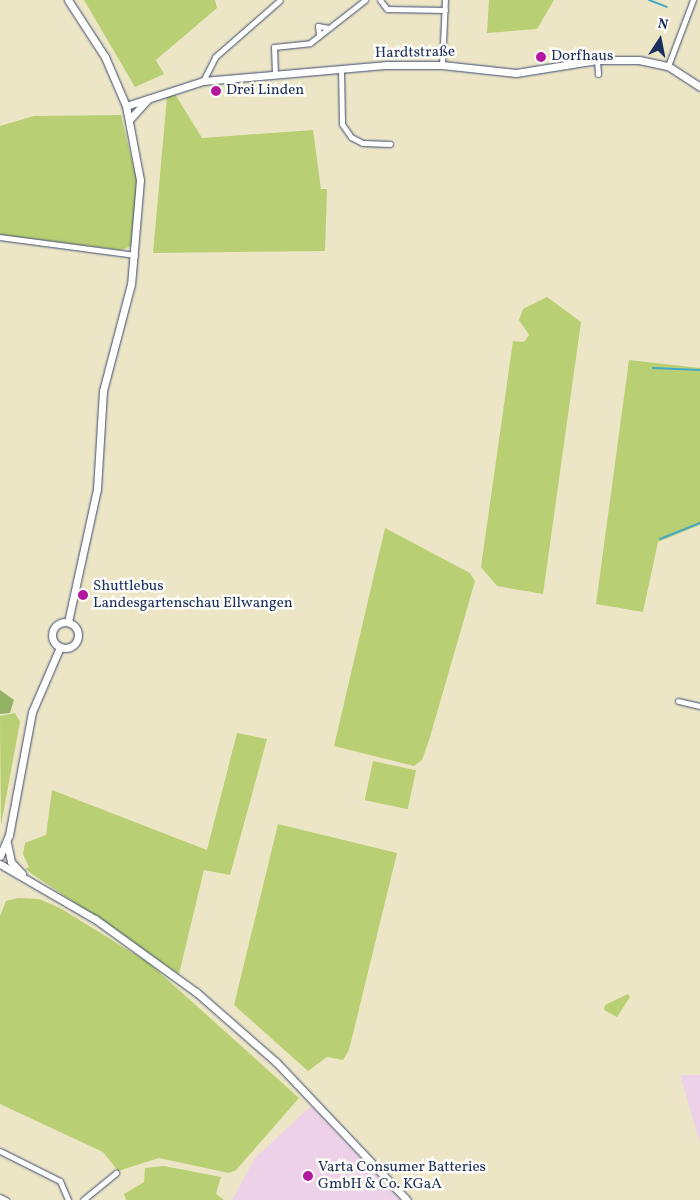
<!DOCTYPE html>
<html>
<head>
<meta charset="utf-8">
<style>
	body { margin:0 }
	#map { position:relative; width:700px; height:1200px; overflow:hidden; background:#ece6c7; font-family:Vollkorn,serif }
	div>[style] { position:absolute }
	[style*='--x'] { left:calc(var(--x)*1px); top:calc(var(--y)*1px); width:calc(var(--w)*1px); rotate:calc(var(--a)*1deg) }
	.built>* { inset:0; background:#edd1e9 }
	.green>* { inset:0; background:#b9cf73; transform-origin:0 0 }
	.forest>* { inset:0; background:#92b265 }
	.stream>* { height:2px; margin:-1px; padding:0 1px; transform-origin:1px; border-radius:1px; background:#45a9c5 }
	.roads { filter:drop-shadow(0 0 1px #3a4a6e) drop-shadow(0 0 1px #3a4a6e) }
	.street>* { height:5px; margin:-2.5px; padding:0 2.5px; transform-origin:2.5px; border-radius:2.5px; background:#fff }
	.secondary>* { height:7px; margin:-3.5px; padding:0 3.5px; transform-origin:3.5px; border-radius:3.5px; background:#fff }
	.secondary>.ring { margin:-3.5px; padding:0; box-sizing:content-box; background:none; border:7px solid #fff; border-radius:50% }
	.dots>* { width:14px; height:14px; translate:-50% -50%; box-sizing:border-box; border:2px solid #fdfcf7; border-radius:50% }
	span { translate:-50% -50%; white-space:nowrap; text-align:center; line-height:1.15; -webkit-text-stroke:5px #fdfcf7; paint-order:stroke }
	.street-label { font-size:15px; color:#1b2f5e }
	.poi-label { font-size:15px; color:#1b2f5e }
	.left { translate:0 -50%; text-align:left }
	.north { position:absolute; left:635px; top:15px; width:50px; height:50px; -webkit-text-stroke:4px #fdfcf7; paint-order:stroke; rotate:11deg; font-size:14px; font-weight:700; line-height:20px; text-align:center; color:#1b2f5e }
	.north::after { content:''; display:block; margin:auto; width:18px; height:22px; background:#1b2f5e; clip-path:polygon(50% 0,100% 100%,50% 72%,0 100%) }
</style>
</head>
<body>
<div id="map">
	<div class="built">
		<div style="clip-path:polygon(680px 1075px,700px 1075px,700px 1143px)"></div>
		<div style="clip-path:polygon(311px 1106px,394px 1194px,400px 1200px,232px 1200px,255px 1158px)"></div>
	</div>
	<div class="green">
		<div style="clip-path:polygon(84px 0,215px 0,217px 8px,156px 60px,164px 74px,135px 87px)"></div>
		<div style="clip-path:polygon(489px 0,554px 0,537px 29px,487px 33px)"></div>
		<div style="clip-path:polygon(175px 94px,202px 138px,313px 130px,321px 189px,327px 189px,325px 251px,153px 253px,167px 97px)"></div>
		<div style="clip-path:polygon(121px 115px,137px 182px,133px 245px,122px 250px,0 235px,0 126px,34px 116px)"></div>
		<div style="clip-path:polygon(547px 297px,581px 322px,543px 594px,497px 586px,481px 567px,513px 341px,524px 342px,529px 335px,519px 320px,523px 309px)"></div>
		<div style="clip-path:polygon(629px 360px,700px 368px,700px 525px,658px 542px,643px 612px,596px 604px)"></div>
		<div style="clip-path:polygon(385px 528px,470px 573px,475px 581px,430px 737px,422px 760px,414px 766px,334px 746px)"></div>
		<div style="clip-path:polygon(15px 713px,20px 722px,1px 825px,0 716px)"></div>
		<div style="clip-path:polygon(237px 733px,267px 739px,230px 875px,204px 870px,179px 974px,25px 869px,29px 867px,23px 854px,25px 843px,46px 835px,52px 790px,207px 850px)"></div>
		<div style="left:373px;top:761px;width:44px;height:40px;rotate:12deg"></div>
		<div style="clip-path:polygon(278px 824px,397px 853px,349px 1050px,343px 1060px,327px 1057px,308px 1071px,234px 1005px)"></div>
		<div style="clip-path:polygon(18px 898px,39px 899px,60px 908px,149px 963px,299px 1098px,236px 1170px,229px 1173px,159px 1158px,118px 1171px,103px 1152px,0 1104px,0 916px,6px 901px)"></div>
		<div style="clip-path:polygon(628px 994px,630px 997px,617px 1017px,604px 1010px,605px 1005px)"></div>
		<div style="clip-path:polygon(164px 1166px,221px 1177px,216px 1194px,224px 1200px,126px 1200px,124px 1194px,144px 1182px,145px 1168px)"></div>
	</div>
	<div class="forest">
		<div style="clip-path:polygon(0 690px,14px 700px,10px 713px,0 714px)"></div>
	</div>
	<div class="stream">
		<div style="--x:649;--y:0;--w:19;--a:21"></div>
		<div style="--x:653;--y:368;--w:47;--a:2.4"></div>
		<div style="--x:660;--y:539;--w:43;--a:-21.8"></div>
	</div>
	<div class="roads">
		<div class="street">
			<div style="--x:380;--y:0;--w:11;--a:52"></div>
			<div style="--x:387;--y:9;--w:58;--a:1"></div>
			<div style="--x:319;--y:35;--w:9;--a:-96"></div>
			<div style="--x:318;--y:26;--w:11;--a:10"></div>
			<div style="--x:597;--y:60;--w:14;--a:86"></div>
			<div style="--x:442;--y:65;--w:65;--a:-87.4"></div>
			<div style="--x:668;--y:66;--w:71;--a:-69.3"></div>
			<div style="--x:341;--y:70;--w:54;--a:88.9"></div>
			<div style="--x:342;--y:124;--w:16;--a:55"></div>
			<div style="--x:351;--y:137;--w:13;--a:27"></div>
			<div style="--x:363;--y:143;--w:27;--a:2"></div>
			<div style="--x:275;--y:75;--w:28;--a:-92"></div>
			<div style="--x:274;--y:47;--w:36;--a:-6"></div>
			<div style="--x:310;--y:43;--w:70;--a:-38"></div>
			<div style="--x:203;--y:81;--w:27;--a:-63"></div>
			<div style="--x:215;--y:57;--w:86;--a:-41.2"></div>
			<div style="--x:0;--y:237;--w:136;--a:7.6"></div>
			<div style="--x:678;--y:701;--w:23;--a:13"></div>
			<div style="--x:0;--y:1151;--w:67;--a:26.6"></div>
			<div style="--x:60;--y:1181;--w:21;--a:67"></div>
			<div style="--x:0;--y:1197;--w:7;--a:27"></div>
			<div style="--x:83;--y:1200;--w:43;--a:-39.3"></div>
		</div>
		<div class="secondary">
			<div style="--x:68;--y:0;--w:68;--a:57"></div>
			<div style="--x:105;--y:57;--w:53;--a:66.8"></div>
			<div style="--x:126;--y:106;--w:75;--a:79.3"></div>
			<div style="--x:140;--y:180;--w:104;--a:94.9"></div>
			<div style="--x:131;--y:284;--w:111;--a:104.7"></div>
			<div style="--x:103;--y:391;--w:98;--a:93.5"></div>
			<div style="--x:97;--y:489;--w:136;--a:102.3"></div>
			<div style="--x:126;--y:106;--w:81;--a:-18"></div>
			<div style="--x:203;--y:81;--w:185;--a:-5"></div>
			<div style="--x:387;--y:65;--w:55;--a:0"></div>
			<div style="--x:442;--y:65;--w:74;--a:6.2"></div>
			<div style="--x:516;--y:73;--w:82;--a:-9.1"></div>
			<div style="--x:597;--y:60;--w:42;--a:0"></div>
			<div style="--x:639;--y:60;--w:30;--a:12"></div>
			<div style="--x:668;--y:66;--w:38;--a:33"></div>
			<div style="--x:130;--y:119;--w:27;--a:-48"></div>
			<div class="ring" style="left:52px;top:622px;width:19px;height:19px"></div>
			<div style="--x:7;--y:843;--w:19;--a:78"></div>
			<div style="--x:11;--y:862;--w:16;--a:47"></div>
			<div style="--x:0;--y:856;--w:23;--a:-67"></div>
			<div style="--x:9;--y:835;--w:125;--a:-79.4"></div>
			<div style="--x:32;--y:712;--w:71;--a:-66.7"></div>
			<div style="--x:0;--y:864;--w:110;--a:30.1"></div>
			<div style="--x:95;--y:919;--w:125;--a:35.9"></div>
			<div style="--x:196;--y:992;--w:106;--a:41.2"></div>
			<div style="--x:276;--y:1062;--w:190;--a:46.5"></div>
		</div>
	</div>
	<div class="dots">
		<div style="left:541px;top:57px;background:#b5179e"></div>
		<div style="left:216px;top:91px;background:#b5179e"></div>
		<div style="left:83px;top:595px;background:#b5179e"></div>
		<div style="left:308px;top:1176px;background:#b5179e"></div>
	</div>
	<div class="street-label">
		<span style="left:415px;top:53px;rotate:-1deg">Hardtstraße</span>
	</div>
	<div class="poi-label">
		<span class="left" style="left:551px;top:57px">Dorfhaus</span>
		<span class="left" style="left:226px;top:91px">Drei Linden</span>
		<span class="left" style="left:93px;top:595px">Shuttlebus<br>Landesgartenschau Ellwangen</span>
		<span class="left" style="left:318px;top:1176px">Varta Consumer Batteries<br>GmbH &amp; Co. KGaA</span>
	</div>
	<div class="north">N</div>
</div>
</body>
</html>
